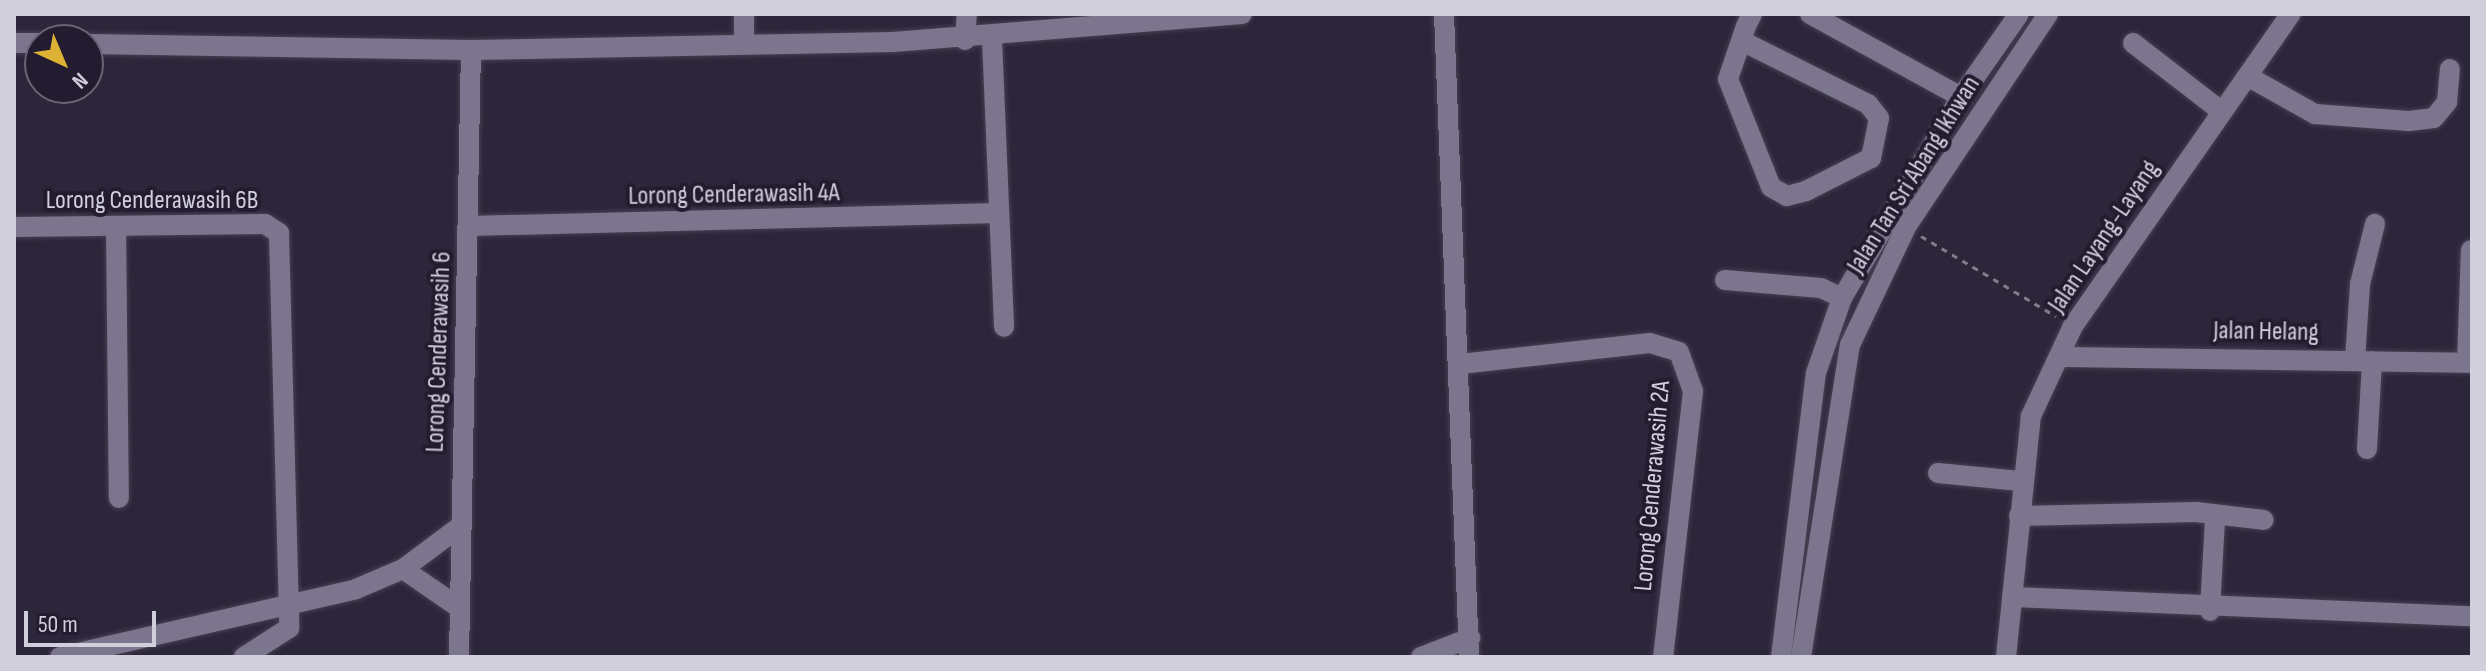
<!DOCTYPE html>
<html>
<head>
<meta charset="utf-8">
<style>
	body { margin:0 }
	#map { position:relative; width:2486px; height:671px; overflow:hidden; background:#2c263b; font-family:"Sofia Sans Condensed",sans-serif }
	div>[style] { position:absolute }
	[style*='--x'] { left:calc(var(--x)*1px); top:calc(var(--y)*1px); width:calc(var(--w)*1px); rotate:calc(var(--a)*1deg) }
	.path>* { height:3px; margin-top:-1.5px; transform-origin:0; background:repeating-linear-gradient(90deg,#807c8c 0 6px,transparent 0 12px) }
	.roads { filter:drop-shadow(0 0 2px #464052) drop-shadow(0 0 2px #464052) }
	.minor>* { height:20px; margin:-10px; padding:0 10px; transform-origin:10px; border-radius:10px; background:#7c758e }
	span { translate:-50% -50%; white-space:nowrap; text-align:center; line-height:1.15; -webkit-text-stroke:8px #231c30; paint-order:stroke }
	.street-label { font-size:26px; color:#d2cfdc }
	.frame { position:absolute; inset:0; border:16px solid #d2cfdc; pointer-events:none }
	.north { position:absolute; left:24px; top:24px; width:80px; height:80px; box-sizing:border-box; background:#231c30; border:2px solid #696475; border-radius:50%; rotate:136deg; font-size:22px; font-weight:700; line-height:32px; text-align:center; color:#d2cfdc }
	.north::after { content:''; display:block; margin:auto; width:28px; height:36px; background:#ddb133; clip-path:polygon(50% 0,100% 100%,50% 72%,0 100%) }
	.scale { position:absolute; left:24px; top:611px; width:132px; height:36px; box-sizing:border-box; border:4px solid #d2cfdc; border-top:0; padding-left:10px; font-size:24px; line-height:28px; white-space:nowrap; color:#d2cfdc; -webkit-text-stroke:6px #231c30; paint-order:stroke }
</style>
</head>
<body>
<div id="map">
	<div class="path">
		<div style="--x:1921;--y:236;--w:157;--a:30.7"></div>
	</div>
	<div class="roads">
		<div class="minor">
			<div style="--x:1444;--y:14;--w:643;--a:87.77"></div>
			<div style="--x:1810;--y:14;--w:172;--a:28.8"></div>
			<div style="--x:992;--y:39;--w:288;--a:87.6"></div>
			<div style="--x:965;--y:40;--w:26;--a:-86"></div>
			<div style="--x:1742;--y:41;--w:141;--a:26.6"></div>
			<div style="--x:1868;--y:104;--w:18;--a:52"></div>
			<div style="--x:1879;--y:118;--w:41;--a:101.3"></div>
			<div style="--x:1871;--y:158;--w:73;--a:153.1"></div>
			<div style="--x:1806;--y:191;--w:20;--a:165"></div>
			<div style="--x:1787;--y:196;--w:18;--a:-151"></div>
			<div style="--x:1771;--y:187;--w:116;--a:-111.7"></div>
			<div style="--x:1728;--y:79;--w:56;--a:-71.2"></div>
			<div style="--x:1746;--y:26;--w:13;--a:-63"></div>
			<div style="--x:14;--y:43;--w:26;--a:0"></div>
			<div style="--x:2133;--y:43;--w:111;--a:37.7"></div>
			<div style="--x:88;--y:44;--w:383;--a:0.9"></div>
			<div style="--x:471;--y:50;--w:422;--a:-1.1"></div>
			<div style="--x:893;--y:42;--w:350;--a:-4.6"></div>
			<div style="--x:744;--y:44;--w:30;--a:-90"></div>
			<div style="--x:2249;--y:77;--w:76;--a:29.3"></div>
			<div style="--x:2315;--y:114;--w:94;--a:4.3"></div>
			<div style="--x:2409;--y:121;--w:25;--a:-7"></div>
			<div style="--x:2434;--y:118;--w:21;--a:-51"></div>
			<div style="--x:2447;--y:102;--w:33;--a:-85"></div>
			<div style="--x:116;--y:226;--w:272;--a:89.4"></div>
			<div style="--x:469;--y:226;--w:530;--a:-1.41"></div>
			<div style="--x:14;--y:227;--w:251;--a:-0.7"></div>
			<div style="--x:265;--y:224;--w:17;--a:33"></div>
			<div style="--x:279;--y:233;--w:395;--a:88.5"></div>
			<div style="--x:289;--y:628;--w:54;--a:147.2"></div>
			<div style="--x:1725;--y:280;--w:96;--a:4.8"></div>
			<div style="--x:1821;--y:288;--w:23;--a:25"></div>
			<div style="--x:2059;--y:357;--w:413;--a:0.8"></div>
			<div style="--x:2355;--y:360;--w:76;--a:-86.2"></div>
			<div style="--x:2360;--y:284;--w:62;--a:-76"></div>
			<div style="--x:2467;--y:362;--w:112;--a:-88"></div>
			<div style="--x:1460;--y:364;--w:191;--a:-6.3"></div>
			<div style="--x:1650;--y:343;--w:30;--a:17"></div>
			<div style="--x:1679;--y:352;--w:41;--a:70.3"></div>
			<div style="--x:1693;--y:391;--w:268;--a:96.4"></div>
			<div style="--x:2367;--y:449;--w:88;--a:-86.7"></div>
			<div style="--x:1938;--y:473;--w:82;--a:5.6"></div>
			<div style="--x:2019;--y:516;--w:177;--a:-1.3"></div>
			<div style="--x:2196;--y:512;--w:68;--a:6.7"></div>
			<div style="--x:403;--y:569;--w:67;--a:34.6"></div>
			<div style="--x:2012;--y:597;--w:460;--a:2.4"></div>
			<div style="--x:2210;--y:611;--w:91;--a:-86.9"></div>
			<div style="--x:60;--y:657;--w:304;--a:-12.9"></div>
			<div style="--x:356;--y:589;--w:51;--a:-23.1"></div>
			<div style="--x:403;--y:569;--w:69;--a:-36.7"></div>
			<div style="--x:459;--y:657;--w:607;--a:-88.87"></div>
			<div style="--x:1421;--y:657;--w:53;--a:-21.2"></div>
			<div style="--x:1781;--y:657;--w:286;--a:-83"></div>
			<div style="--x:1816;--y:373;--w:79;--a:-70.9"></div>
			<div style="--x:1842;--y:298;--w:234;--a:-59.4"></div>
			<div style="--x:1961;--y:97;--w:101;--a:-55.1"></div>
			<div style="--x:1801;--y:657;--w:316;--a:-81.1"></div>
			<div style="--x:1850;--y:345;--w:131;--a:-64.6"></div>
			<div style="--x:1906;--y:227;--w:256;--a:-56.3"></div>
			<div style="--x:2006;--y:657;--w:242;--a:-84.1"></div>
			<div style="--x:2031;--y:416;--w:99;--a:-65"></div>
			<div style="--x:2073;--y:326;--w:381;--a:-55.1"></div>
		</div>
	</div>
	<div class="street-label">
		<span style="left:1914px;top:175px;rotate:-58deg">Jalan Tan Sri Abang Ikhwan</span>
		<span style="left:734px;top:195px;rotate:-1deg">Lorong Cenderawasih 4A</span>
		<span style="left:152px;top:201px">Lorong Cenderawasih 6B</span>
		<span style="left:2104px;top:237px;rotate:-56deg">Jalan Layang-Layang</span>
		<span style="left:2266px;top:332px;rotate:1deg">Jalan Helang</span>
		<span style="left:439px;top:352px;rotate:-88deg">Lorong Cenderawasih 6</span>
		<span style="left:1653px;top:486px;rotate:-85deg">Lorong Cenderawasih 2A</span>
	</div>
	<div class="frame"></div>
	<div class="north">N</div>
	<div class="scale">50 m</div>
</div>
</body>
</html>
